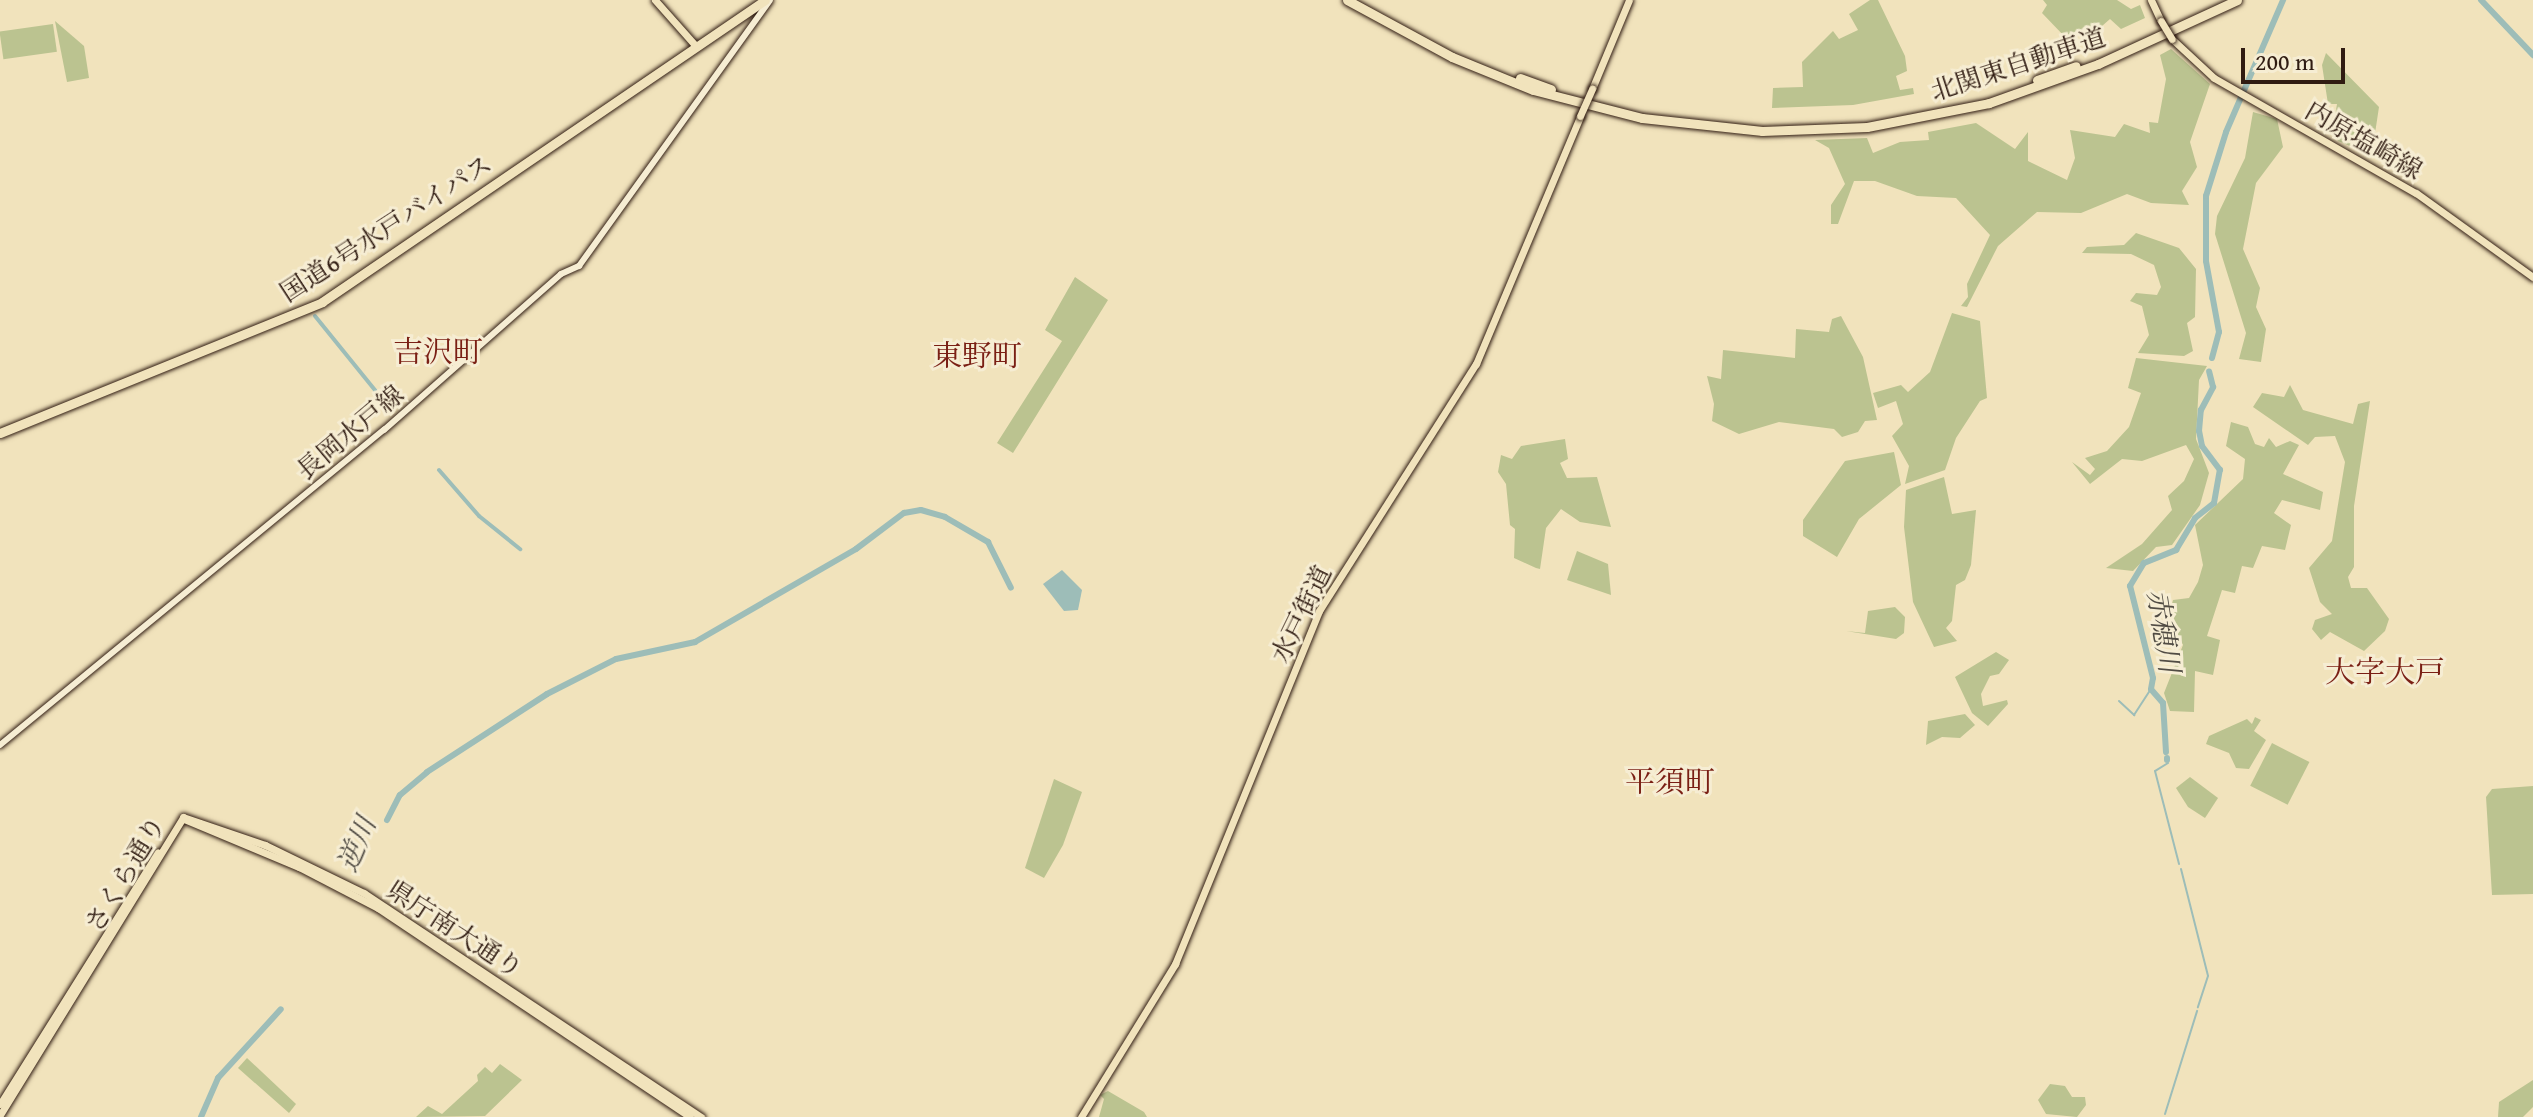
<!DOCTYPE html>
<html>
<head>
<meta charset="utf-8">
<style>
	body { margin:0 }
	#map { position:relative; width:2533px; height:1117px; overflow:hidden; background:#f1e3bc; font-family:"Gentium Book Plus","Noto Serif JP",serif }
	div>[style] { position:absolute }
	[style*='--x'] { left:calc(var(--x)*1px); top:calc(var(--y)*1px); width:calc(var(--w)*1px); rotate:calc(var(--a)*1deg) }
	.green>* { inset:0; background:#bbc390; transform-origin:0 0 }
	.water>* { inset:0; background:#9dbdb8 }
	.stream>* { height:2px; margin:-1px; padding:0 1px; transform-origin:1px; border-radius:1px; background:#9dbdb8 }
	.canal>* { height:4px; margin:-2px; padding:0 2px; transform-origin:2px; border-radius:2px; background:#9dbdb8 }
	.river>* { height:6px; margin:-3px; padding:0 3px; transform-origin:3px; border-radius:3px; background:#9dbdb8 }
	.roads { filter:drop-shadow(0 0 2px #301c12) drop-shadow(0 0 2px #301c12) }
	.secondary>* { height:6px; margin:-3px; padding:0 3px; transform-origin:3px; border-radius:3px; background:#f6edd3 }
	.primary>* { height:7px; margin:-3.5px; padding:0 3.5px; transform-origin:3.5px; border-radius:3.5px; background:#f1e3bc }
	.highway>* { height:9px; margin:-4.5px; padding:0 4.5px; transform-origin:4.5px; border-radius:4.5px; background:#f1e3bc }
	.bridges { filter:drop-shadow(0 0 2px #301c12) drop-shadow(0 0 2px #301c12) }
	.primary-bridge>* { height:7px; margin:-3.5px; padding:0 3.5px; transform-origin:3.5px; border-radius:3.5px; background:#f1e3bc }
	span { translate:-50% -50%; white-space:nowrap; text-align:center; line-height:1.15; -webkit-text-stroke:6px #f6edd3; paint-order:stroke }
	.street-label { font-size:26px; color:#301c12 }
	.water-label { font-size:28px; color:#514c44; font-style:italic }
	.quarter-label { font-size:30px; color:#7a1f14 }
	.scale { position:absolute; left:2241px; top:48px; width:104px; height:36px; box-sizing:border-box; border:4px solid #301c12; border-top:0; padding-left:10px; font-size:24px; line-height:28px; white-space:nowrap; color:#301c12; -webkit-text-stroke:6px #f6edd3; paint-order:stroke }
</style>
</head>
<body>
<div id="map">
	<div class="green">
		<div style="clip-path:polygon(1870px 0,1878px 0,1905px 56px,1907px 71px,1896px 76px,1900px 90px,1913px 88px,1914px 94px,1853px 105px,1772px 108px,1773px 88px,1803px 87px,1802px 62px,1833px 31px,1839px 39px,1858px 30px,1849px 14px)"></div>
		<div style="clip-path:polygon(2043px 0,2117px 0,2131px 9px,2140px 5px,2145px 18px,2121px 29px,2110px 19px,2086px 40px,2076px 32px,2066px 38px,2042px 13px,2047px 5px)"></div>
		<div style="clip-path:polygon(55px 21px,84px 46px,89px 78px,67px 82px)"></div>
		<div style="left:53px;top:24px;width:28px;height:54px;rotate:82deg"></div>
		<div style="clip-path:polygon(2171px 49px,2210px 84px,2190px 142px,2197px 167px,2182px 191px,2189px 205px,2151px 203px,2127px 194px,2081px 213px,2037px 212px,1998px 246px,1967px 307px,1961px 306px,1968px 297px,1967px 284px,1990px 235px,1956px 198px,1917px 196px,1875px 181px,1854px 181px,1838px 224px,1831px 224px,1831px 205px,1845px 184px,1829px 148px,1815px 140px,1867px 138px,1873px 153px,1900px 142px,1929px 140px,1928px 132px,1976px 123px,2015px 149px,2028px 132px,2028px 161px,2067px 180px,2075px 158px,2070px 130px,2115px 137px,2124px 124px,2150px 133px,2149px 122px,2158px 123px,2166px 79px,2160px 55px)"></div>
		<div style="clip-path:polygon(2326px 53px,2379px 107px,2374px 140px,2362px 151px,2338px 141px,2333px 127px,2337px 104px,2328px 104px,2322px 65px)"></div>
		<div style="clip-path:polygon(2253px 112px,2277px 119px,2283px 147px,2256px 183px,2243px 249px,2260px 288px,2256px 307px,2266px 329px,2261px 362px,2239px 359px,2246px 333px,2215px 234px,2217px 216px,2245px 158px)"></div>
		<div style="clip-path:polygon(2136px 233px,2179px 248px,2196px 269px,2195px 317px,2187px 323px,2193px 351px,2184px 356px,2138px 353px,2149px 335px,2142px 306px,2130px 301px,2136px 293px,2157px 295px,2161px 287px,2154px 265px,2131px 254px,2082px 253px,2087px 247px,2124px 245px)"></div>
		<div style="clip-path:polygon(1075px 277px,1108px 300px,1013px 453px,997px 443px,1062px 341px,1045px 330px)"></div>
		<div style="clip-path:polygon(1952px 313px,1980px 321px,1987px 398px,1980px 401px,1956px 438px,1945px 470px,1905px 484px,1909px 466px,1892px 436px,1903px 424px,1896px 401px,1878px 408px,1873px 393px,1901px 385px,1908px 392px,1930px 372px)"></div>
		<div style="clip-path:polygon(1841px 316px,1863px 357px,1877px 420px,1865px 421px,1858px 432px,1842px 437px,1834px 429px,1779px 422px,1739px 434px,1712px 421px,1714px 404px,1707px 376px,1721px 379px,1723px 350px,1795px 358px,1796px 329px,1829px 332px,1832px 319px)"></div>
		<div style="clip-path:polygon(2136px 358px,2207px 366px,2199px 380px,2196px 439px,2209px 473px,2200px 505px,2172px 545px,2156px 547px,2133px 571px,2106px 568px,2142px 544px,2172px 510px,2168px 496px,2184px 481px,2194px 459px,2186px 445px,2142px 461px,2122px 459px,2090px 484px,2072px 462px,2090px 475px,2095px 469px,2085px 458px,2107px 451px,2129px 427px,2141px 393px,2128px 388px)"></div>
		<div style="clip-path:polygon(2290px 385px,2303px 410px,2353px 424px,2358px 404px,2370px 401px,2354px 506px,2354px 567px,2348px 577px,2351px 588px,2367px 588px,2389px 619px,2385px 631px,2364px 651px,2330px 632px,2321px 640px,2312px 629px,2315px 620px,2332px 614px,2320px 602px,2309px 568px,2332px 541px,2345px 462px,2335px 436px,2315px 437px,2308px 445px,2253px 407px,2262px 393px,2284px 397px)"></div>
		<div style="clip-path:polygon(2231px 422px,2248px 427px,2255px 444px,2264px 447px,2269px 438px,2276px 447px,2290px 441px,2299px 445px,2283px 474px,2323px 492px,2320px 510px,2282px 500px,2274px 513px,2291px 525px,2285px 550px,2262px 546px,2253px 568px,2242px 566px,2235px 593px,2222px 590px,2207px 636px,2220px 640px,2213px 675px,2195px 671px,2194px 712px,2170px 711px,2164px 693px,2183px 645px,2169px 616px,2173px 600px,2189px 598px,2198px 582px,2203px 565px,2195px 525px,2243px 479px,2245px 459px,2226px 446px)"></div>
		<div style="clip-path:polygon(1565px 439px,1568px 459px,1560px 463px,1567px 478px,1597px 477px,1611px 527px,1580px 522px,1561px 509px,1546px 528px,1540px 569px,1536px 568px,1514px 558px,1515px 529px,1510px 525px,1506px 484px,1498px 472px,1501px 455px,1512px 459px,1521px 446px)"></div>
		<div style="clip-path:polygon(1894px 452px,1901px 485px,1859px 519px,1837px 557px,1803px 536px,1803px 520px,1845px 461px)"></div>
		<div style="clip-path:polygon(1944px 477px,1952px 514px,1976px 510px,1971px 565px,1965px 580px,1956px 585px,1952px 621px,1946px 628px,1957px 641px,1934px 647px,1913px 602px,1904px 527px,1906px 490px)"></div>
		<div style="clip-path:polygon(1577px 551px,1608px 564px,1611px 595px,1567px 580px)"></div>
		<div style="clip-path:polygon(1895px 607px,1905px 617px,1904px 633px,1896px 639px,1846px 631px,1865px 633px,1868px 611px)"></div>
		<div style="clip-path:polygon(1996px 652px,2009px 660px,1999px 674px,1990px 676px,1981px 694px,1983px 706px,2007px 700px,2008px 704px,1988px 726px,1972px 713px,1955px 677px)"></div>
		<div style="clip-path:polygon(1965px 714px,1975px 725px,1960px 738px,1942px 737px,1926px 745px,1928px 721px)"></div>
		<div style="clip-path:polygon(2255px 717px,2261px 720px,2254px 731px,2266px 740px,2249px 769px,2236px 768px,2229px 753px,2206px 744px,2209px 736px,2247px 719px,2252px 724px)"></div>
		<div style="left:2272px;top:743px;width:42px;height:48px;rotate:27deg"></div>
		<div style="clip-path:polygon(2190px 777px,2218px 798px,2205px 818px,2188px 807px,2176px 788px)"></div>
		<div style="clip-path:polygon(1054px 779px,1082px 792px,1063px 845px,1044px 878px,1025px 868px)"></div>
		<div style="clip-path:polygon(2533px 786px,2533px 894px,2492px 895px,2486px 797px,2492px 789px)"></div>
		<div style="clip-path:polygon(247px 1058px,296px 1104px,289px 1113px,238px 1068px)"></div>
		<div style="clip-path:polygon(500px 1064px,522px 1080px,485px 1116px,416px 1117px,428px 1106px,442px 1114px,478px 1081px,477px 1075px,485px 1067px,492px 1073px)"></div>
		<div style="clip-path:polygon(2533px 1080px,2533px 1107px,2523px 1117px,2498px 1117px,2499px 1102px)"></div>
		<div style="clip-path:polygon(2050px 1084px,2065px 1086px,2072px 1097px,2085px 1097px,2086px 1105px,2077px 1117px,2046px 1114px,2038px 1100px)"></div>
		<div style="clip-path:polygon(1108px 1091px,1144px 1112px,1147px 1117px,1099px 1117px,1104px 1099px,1100px 1095px)"></div>
	</div>
	<div class="water">
		<div style="clip-path:polygon(1062px 570px,1082px 590px,1078px 610px,1064px 611px,1043px 584px)"></div>
	</div>
	<div class="stream">
		<div style="--x:2119;--y:701;--w:21;--a:43"></div>
		<div style="--x:2134;--y:715;--w:31;--a:-57"></div>
		<div style="--x:2168;--y:763;--w:15;--a:148"></div>
		<div style="--x:2155;--y:771;--w:96;--a:75.5"></div>
		<div style="--x:2181;--y:869;--w:110;--a:75.8"></div>
		<div style="--x:2208;--y:976;--w:33;--a:108"></div>
		<div style="--x:2165;--y:1114;--w:108;--a:-72.7"></div>
	</div>
	<div class="canal">
		<div style="--x:315;--y:316;--w:108;--a:51"></div>
		<div style="--x:439;--y:470;--w:61;--a:49"></div>
		<div style="--x:479;--y:516;--w:53;--a:38.8"></div>
	</div>
	<div class="river">
		<div style="--x:2481;--y:0;--w:76;--a:46.6"></div>
		<div style="--x:2212;--y:358;--w:27;--a:-75"></div>
		<div style="--x:2219;--y:332;--w:72;--a:-100.4"></div>
		<div style="--x:2206;--y:261;--w:65;--a:-90"></div>
		<div style="--x:2206;--y:196;--w:67;--a:-72.6"></div>
		<div style="--x:2226;--y:132;--w:144;--a:-66.6"></div>
		<div style="--x:2166;--y:752;--w:49;--a:-93.5"></div>
		<div style="--x:2163;--y:703;--w:18;--a:-131"></div>
		<div style="--x:2151;--y:689;--w:11;--a:-80"></div>
		<div style="--x:2153;--y:678;--w:95;--a:-104"></div>
		<div style="--x:2130;--y:586;--w:27;--a:-59"></div>
		<div style="--x:2144;--y:563;--w:35;--a:-22"></div>
		<div style="--x:2176;--y:550;--w:37;--a:-59"></div>
		<div style="--x:2195;--y:518;--w:24;--a:-38"></div>
		<div style="--x:2214;--y:503;--w:34;--a:-80"></div>
		<div style="--x:2220;--y:470;--w:30;--a:-127"></div>
		<div style="--x:2202;--y:446;--w:15;--a:-101"></div>
		<div style="--x:2199;--y:431;--w:21;--a:-85"></div>
		<div style="--x:2201;--y:410;--w:26;--a:-62"></div>
		<div style="--x:2213;--y:387;--w:16;--a:-104"></div>
		<div style="--x:2167;--y:758;--w:2;--a:90"></div>
		<div style="--x:387;--y:820;--w:28;--a:-63"></div>
		<div style="--x:400;--y:795;--w:35;--a:-40"></div>
		<div style="--x:427;--y:772;--w:143;--a:-33"></div>
		<div style="--x:547;--y:694;--w:77;--a:-26.9"></div>
		<div style="--x:616;--y:659;--w:81;--a:-12.1"></div>
		<div style="--x:695;--y:642;--w:186;--a:-30"></div>
		<div style="--x:856;--y:549;--w:60;--a:-36.9"></div>
		<div style="--x:904;--y:513;--w:17;--a:-10"></div>
		<div style="--x:921;--y:510;--w:25;--a:16"></div>
		<div style="--x:945;--y:517;--w:50;--a:30.2"></div>
		<div style="--x:988;--y:542;--w:51;--a:63.4"></div>
		<div style="--x:201;--y:1117;--w:43;--a:-66.4"></div>
		<div style="--x:218;--y:1078;--w:93;--a:-47.6"></div>
	</div>
	<div class="roads">
		<div class="secondary">
			<div style="--x:0;--y:745;--w:497;--a:-39.4"></div>
			<div style="--x:384;--y:430;--w:236;--a:-41.4"></div>
			<div style="--x:561;--y:274;--w:20;--a:-24"></div>
			<div style="--x:579;--y:266;--w:327;--a:-54.3"></div>
		</div>
		<div class="primary">
			<div style="--x:655;--y:0;--w:60;--a:48.4"></div>
			<div style="--x:2151;--y:0;--w:23;--a:65"></div>
			<div style="--x:2172;--y:39;--w:57;--a:42.9"></div>
			<div style="--x:2214;--y:78;--w:232;--a:29.7"></div>
			<div style="--x:2416;--y:193;--w:144;--a:35.7"></div>
			<div style="--x:1592;--y:89;--w:96;--a:-67.4"></div>
			<div style="--x:183;--y:817;--w:87;--a:18.9"></div>
			<div style="--x:265;--y:845;--w:110;--a:25.9"></div>
			<div style="--x:364;--y:893;--w:405;--a:33.6"></div>
			<div style="--x:184;--y:819;--w:125;--a:22.7"></div>
			<div style="--x:299;--y:867;--w:89;--a:27.4"></div>
			<div style="--x:378;--y:908;--w:376;--a:33.8"></div>
			<div style="--x:0;--y:1104;--w:297;--a:-57.9"></div>
			<div style="--x:0;--y:1115;--w:350;--a:-58.4"></div>
			<div style="--x:1081;--y:1117;--w:180;--a:-58.4"></div>
			<div style="--x:1175;--y:964;--w:381;--a:-67.8"></div>
			<div style="--x:1319;--y:611;--w:293;--a:-57.6"></div>
			<div style="--x:1476;--y:364;--w:269;--a:-67.2"></div>
		</div>
		<div class="highway">
			<div style="--x:1347;--y:0;--w:119;--a:28.5"></div>
			<div style="--x:1452;--y:57;--w:87;--a:22.2"></div>
			<div style="--x:1533;--y:90;--w:113;--a:14.4"></div>
			<div style="--x:1642;--y:118;--w:121;--a:6.2"></div>
			<div style="--x:1762;--y:131;--w:105;--a:-2.2"></div>
			<div style="--x:1867;--y:127;--w:124;--a:-11.1"></div>
			<div style="--x:1989;--y:103;--w:116;--a:-19.7"></div>
			<div style="--x:2098;--y:64;--w:153;--a:-24.7"></div>
			<div style="--x:1520;--y:78;--w:33;--a:20"></div>
			<div style="--x:2037;--y:80;--w:41;--a:-19.7"></div>
			<div style="--x:0;--y:433;--w:348;--a:-22.1"></div>
			<div style="--x:322;--y:302;--w:536;--a:-34.28"></div>
		</div>
	</div>
	<div class="bridges">
		<div class="primary-bridge">
			<div style="--x:2161;--y:21;--w:21;--a:59"></div>
			<div style="--x:1580;--y:116;--w:30;--a:-66"></div>
		</div>
	</div>
	<div class="street-label">
		<span style="left:2018px;top:64px;rotate:-18deg">北関東自動車道</span>
		<span style="left:2364px;top:140px;rotate:30deg">内原塩崎線</span>
		<span style="left:386px;top:228px;rotate:-33deg">国道6号水戸バイパス</span>
		<span style="left:350px;top:432px;rotate:-40deg">長岡水戸線</span>
		<span style="left:1301px;top:614px;rotate:-64deg">水戸街道</span>
		<span style="left:125px;top:874px;rotate:-59deg">さくら通り</span>
		<span style="left:455px;top:929px;rotate:33deg">県庁南大通り</span>
	</div>
	<div class="water-label">
		<span style="left:2164px;top:631px;rotate:81deg">赤穂川</span>
		<span style="left:356px;top:844px;rotate:-67deg">逆川</span>
	</div>
	<div class="quarter-label">
		<span style="left:438px;top:351px">吉沢町</span>
		<span style="left:977px;top:355px">東野町</span>
		<span style="left:2385px;top:671px">大字大戸</span>
		<span style="left:1670px;top:781px">平須町</span>
	</div>
	<div class="scale">200 m</div>
</div>
</body>
</html>
